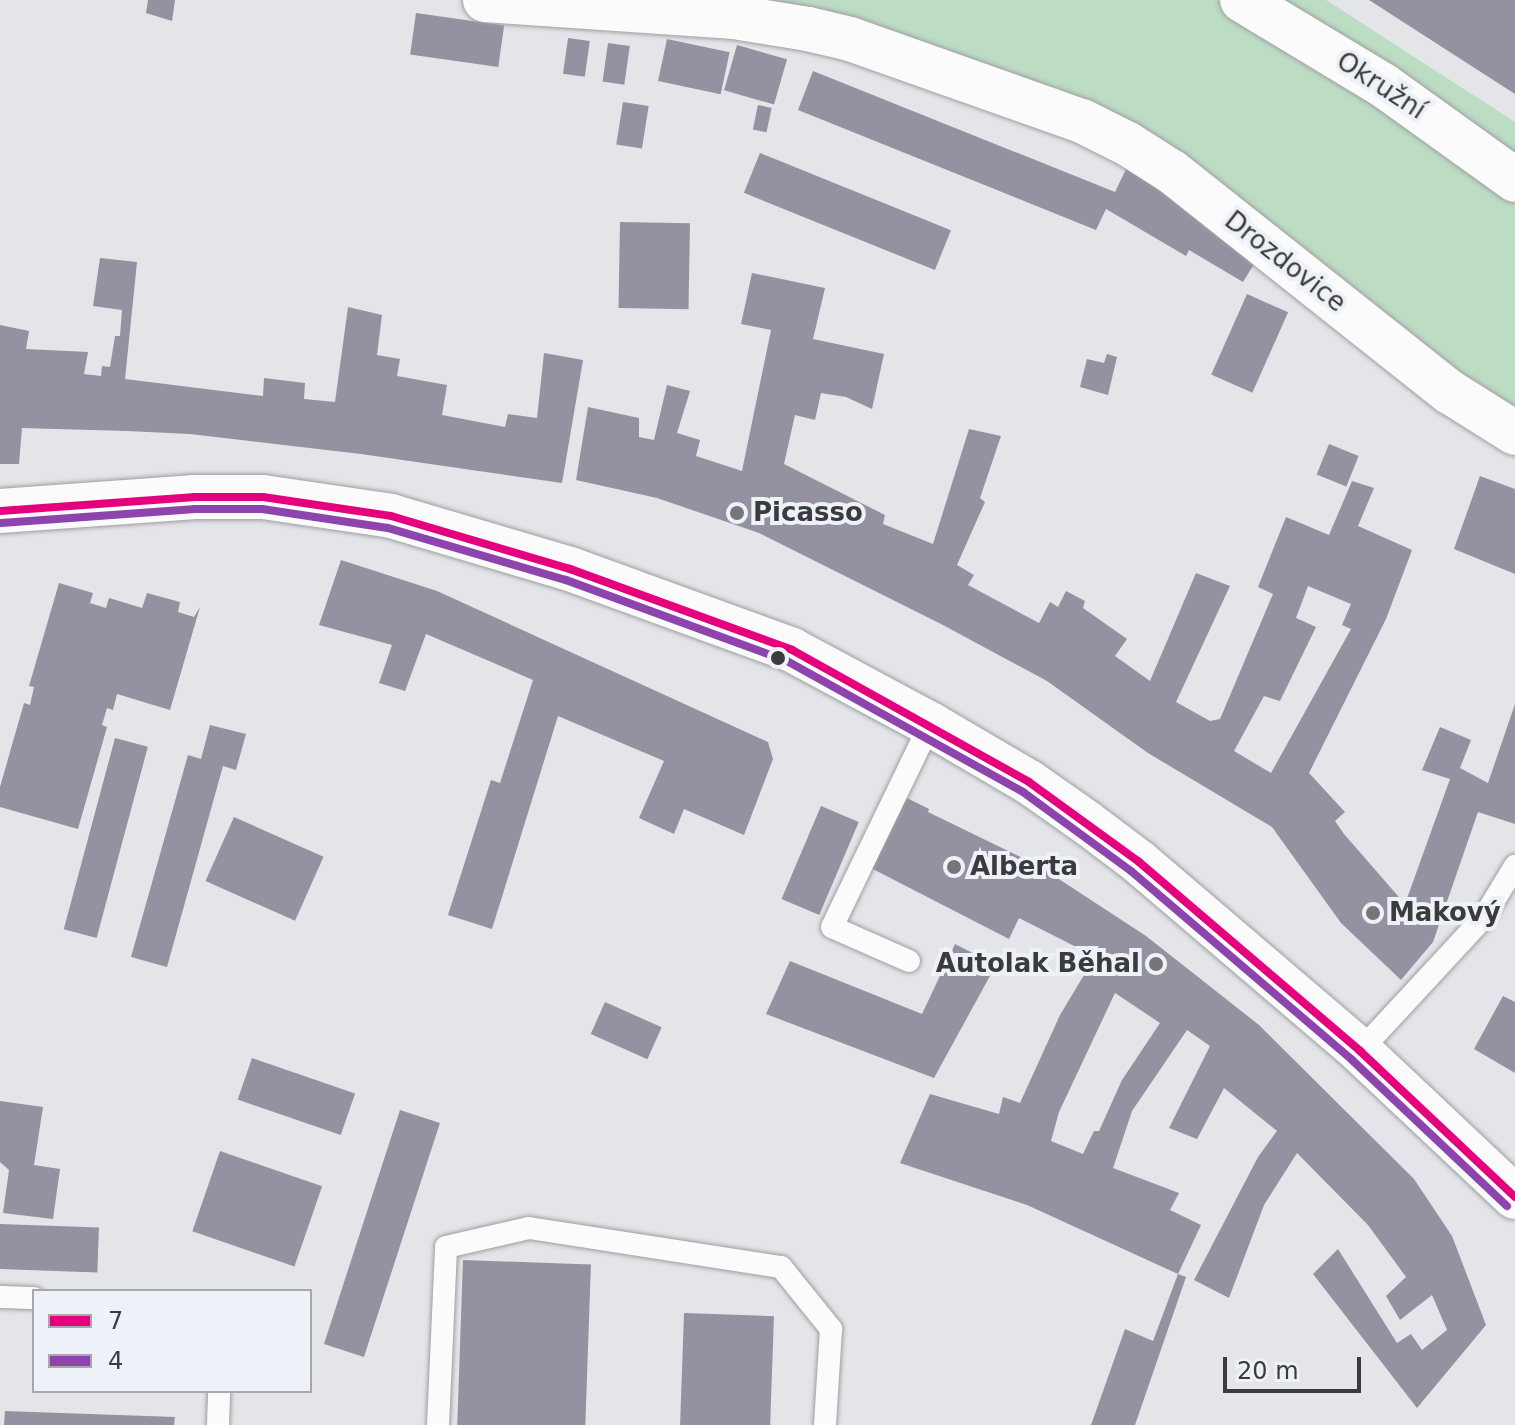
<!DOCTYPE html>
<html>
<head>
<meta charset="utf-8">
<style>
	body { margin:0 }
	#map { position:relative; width:1515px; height:1425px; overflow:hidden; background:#e3e5e8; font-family:"DejaVu Sans",sans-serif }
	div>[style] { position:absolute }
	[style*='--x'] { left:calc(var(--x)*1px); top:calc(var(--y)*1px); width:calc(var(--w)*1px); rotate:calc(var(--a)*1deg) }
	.green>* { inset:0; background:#bcdcc4 }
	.building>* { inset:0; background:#9491a0; transform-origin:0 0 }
	.roads { filter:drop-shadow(0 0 2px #9d9fa1) drop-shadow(0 0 2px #9d9fa1) }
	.lane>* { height:22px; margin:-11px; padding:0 11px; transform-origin:11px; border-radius:11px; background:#fbfbfc }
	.street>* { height:44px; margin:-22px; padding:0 22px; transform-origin:22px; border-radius:22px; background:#fbfbfc }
	.secondary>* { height:44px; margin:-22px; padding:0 22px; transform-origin:22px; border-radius:22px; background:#fbfbfc }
	.bus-1>* { height:8px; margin:-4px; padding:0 4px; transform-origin:4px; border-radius:4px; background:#e5007d }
	.bus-2>* { height:8px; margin:-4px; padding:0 4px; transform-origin:4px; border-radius:4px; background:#8e44ad }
	.dots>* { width:22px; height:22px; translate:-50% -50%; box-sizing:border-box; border:4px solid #eef1f7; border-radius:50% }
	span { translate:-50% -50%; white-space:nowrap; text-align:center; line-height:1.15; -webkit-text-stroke:8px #eef1f7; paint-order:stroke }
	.street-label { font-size:26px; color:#393b3d }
	.poi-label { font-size:26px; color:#393b3d; font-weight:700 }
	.left { translate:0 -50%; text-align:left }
	.right { translate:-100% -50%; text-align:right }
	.legend { position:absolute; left:32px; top:1289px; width:280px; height:104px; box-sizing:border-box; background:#eef1f7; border:2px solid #a6a8ad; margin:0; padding:10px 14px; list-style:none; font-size:24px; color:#393b3d }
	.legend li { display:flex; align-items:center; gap:16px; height:40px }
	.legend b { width:40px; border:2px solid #a6a8ad }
	.scale { position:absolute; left:1223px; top:1357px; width:138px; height:36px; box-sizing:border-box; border:4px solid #393b3d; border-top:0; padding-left:10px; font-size:24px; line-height:28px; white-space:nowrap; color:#393b3d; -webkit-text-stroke:6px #eef1f7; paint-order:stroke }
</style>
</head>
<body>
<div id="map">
	<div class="green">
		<div style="clip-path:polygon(687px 0,1326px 0,1515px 122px,1515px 414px,1465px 387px,1145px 130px)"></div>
	</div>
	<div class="building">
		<div style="clip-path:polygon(148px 0,175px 0,172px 21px,146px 13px)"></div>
		<div style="clip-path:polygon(1369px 0,1515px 0,1515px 94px)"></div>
		<div style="left:416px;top:13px;width:89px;height:42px;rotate:8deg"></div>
		<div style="left:568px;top:38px;width:22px;height:36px;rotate:8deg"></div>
		<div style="left:667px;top:39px;width:64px;height:43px;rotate:12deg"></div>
		<div style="left:608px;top:43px;width:22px;height:39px;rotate:8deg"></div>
		<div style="left:737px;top:45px;width:52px;height:47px;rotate:16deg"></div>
		<div style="clip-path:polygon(813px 71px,1115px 192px,1127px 167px,1261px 253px,1243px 282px,1189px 250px,1186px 256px,1106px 209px,1096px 230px,798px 110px)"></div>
		<div style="left:623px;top:102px;width:26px;height:43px;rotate:9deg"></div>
		<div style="left:758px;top:105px;width:14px;height:25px;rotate:12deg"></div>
		<div style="left:760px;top:153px;width:206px;height:43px;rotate:22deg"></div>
		<div style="left:620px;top:222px;width:70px;height:86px;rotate:1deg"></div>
		<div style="clip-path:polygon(100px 258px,137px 262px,125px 379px,263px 396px,264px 378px,305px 383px,304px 399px,335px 402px,348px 307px,382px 315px,377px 355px,400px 359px,397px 376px,447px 385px,442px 415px,505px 427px,508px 414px,537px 418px,544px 353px,583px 360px,562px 483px,361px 454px,190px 434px,127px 431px,22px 428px,19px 464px,0 464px,0 325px,29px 331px,26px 349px,88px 352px,84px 374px,101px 376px,102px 366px,110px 367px,115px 336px,120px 336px,122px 310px,93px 306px)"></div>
		<div style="clip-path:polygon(evenodd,752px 273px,825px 288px,813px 339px,884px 354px,872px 409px,846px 397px,821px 393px,815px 420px,795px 415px,784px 464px,885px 515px,883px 524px,933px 544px,969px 429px,1001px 436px,980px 498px,985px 502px,957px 565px,974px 575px,968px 585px,1039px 623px,1050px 602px,1058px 607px,1066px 591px,1085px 601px,1083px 608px,1127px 639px,1115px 656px,1150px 681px,1196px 573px,1230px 586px,1176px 702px,1210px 721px,1220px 719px,1273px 594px,1258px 587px,1286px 517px,1329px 535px,1352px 481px,1374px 488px,1358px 526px,1412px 550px,1386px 619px,1309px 773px,1345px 812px,1335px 821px,1344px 834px,1405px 904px,1450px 779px,1422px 770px,1440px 727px,1471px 740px,1460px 768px,1488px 783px,1515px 704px,1515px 824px,1478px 812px,1433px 942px,1401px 980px,1341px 923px,1272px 827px,1148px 753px,1047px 681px,943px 625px,759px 533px,657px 498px,576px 480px,588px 407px,639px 418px,639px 437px,654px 440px,667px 385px,690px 391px,677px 433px,700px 440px,696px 456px,742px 471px,771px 330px,741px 324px,752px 273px,1308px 586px,1351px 604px,1342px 625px,1351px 629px,1271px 773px,1234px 751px,1264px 696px,1280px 701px,1316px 627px,1296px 618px,1308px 586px)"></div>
		<div style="left:1247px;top:294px;width:45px;height:88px;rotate:24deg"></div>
		<div style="clip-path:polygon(1107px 354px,1117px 357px,1108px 395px,1080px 387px,1087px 359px,1104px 363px)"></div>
		<div style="left:1329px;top:444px;width:32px;height:33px;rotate:22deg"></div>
		<div style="clip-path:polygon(1480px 476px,1515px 489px,1515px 574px,1454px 549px)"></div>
		<div style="clip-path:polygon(341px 560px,437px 591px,768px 742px,773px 759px,744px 835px,684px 809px,674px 834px,639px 818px,664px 761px,558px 716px,492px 929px,448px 915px,491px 780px,500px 783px,533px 680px,426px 634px,405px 691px,379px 683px,392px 645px,319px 625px)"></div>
		<div style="clip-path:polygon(59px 583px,93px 593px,90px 603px,106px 608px,109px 598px,142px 608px,147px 593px,180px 602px,178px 612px,194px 617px,200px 607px,170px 710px,117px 694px,113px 710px,107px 708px,102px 725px,107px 727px,78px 829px,0 807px,0 787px,24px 703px,30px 705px,34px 687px,29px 686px)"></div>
		<div style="clip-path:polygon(210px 725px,246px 734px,236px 770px,223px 766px,167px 967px,131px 957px,188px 755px,201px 759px)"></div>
		<div style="left:115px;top:738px;width:34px;height:198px;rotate:15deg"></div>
		<div style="clip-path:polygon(evenodd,903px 796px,929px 809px,928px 812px,1039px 866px,1146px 936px,1259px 1025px,1414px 1179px,1452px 1236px,1486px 1325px,1417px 1408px,1313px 1274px,1338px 1249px,1397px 1343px,1411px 1334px,1422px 1350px,1447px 1330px,1432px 1295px,1400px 1320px,1386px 1296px,1406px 1277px,1368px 1225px,1297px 1153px,1264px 1205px,1229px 1298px,1194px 1280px,1258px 1157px,1277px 1131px,1224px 1088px,1197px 1139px,1169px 1128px,1210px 1046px,1187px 1030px,1132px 1111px,1113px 1168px,1179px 1193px,1170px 1210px,1201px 1225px,1178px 1274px,1027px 1205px,900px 1163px,930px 1094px,999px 1114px,1003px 1097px,1020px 1103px,1060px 1015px,1093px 960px,1092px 955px,1019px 918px,1009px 939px,867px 866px,903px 796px,1115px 993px,1160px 1023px,1122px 1080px,1099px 1131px,1094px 1131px,1083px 1154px,1051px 1141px,1059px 1112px,1115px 993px)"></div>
		<div style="left:821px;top:806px;width:41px;height:101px;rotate:23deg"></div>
		<div style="left:234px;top:817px;width:98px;height:70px;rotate:24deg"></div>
		<div style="clip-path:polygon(955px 944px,996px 965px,934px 1078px,766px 1014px,790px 961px,922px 1014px)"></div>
		<div style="clip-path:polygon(1503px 996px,1515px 1002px,1515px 1073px,1474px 1049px)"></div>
		<div style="left:605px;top:1002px;width:62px;height:35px;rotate:24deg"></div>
		<div style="left:252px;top:1058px;width:109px;height:44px;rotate:19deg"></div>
		<div style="clip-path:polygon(0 1101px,43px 1107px,34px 1165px,60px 1169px,53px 1219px,3px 1213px,9px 1170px,0 1162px)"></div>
		<div style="left:400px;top:1110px;width:42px;height:246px;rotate:18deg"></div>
		<div style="left:220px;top:1151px;width:108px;height:85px;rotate:19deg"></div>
		<div style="left:0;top:1224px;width:99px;height:45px;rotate:2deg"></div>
		<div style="left:463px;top:1260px;width:128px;height:165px;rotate:2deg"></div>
		<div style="clip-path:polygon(1178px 1274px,1186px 1277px,1135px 1425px,1091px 1425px,1125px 1329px,1153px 1341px)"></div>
		<div style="left:684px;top:1313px;width:90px;height:112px;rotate:2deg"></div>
		<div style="clip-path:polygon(5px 1411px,175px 1417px,174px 1425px,4px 1425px)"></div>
	</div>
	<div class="roads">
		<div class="lane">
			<div style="--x:909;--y:961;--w:84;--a:-156.2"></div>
			<div style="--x:832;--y:927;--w:225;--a:-64.2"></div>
			<div style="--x:1360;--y:1051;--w:183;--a:-47.2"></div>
			<div style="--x:1484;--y:917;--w:60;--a:-58.7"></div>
			<div style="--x:0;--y:1297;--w:34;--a:2"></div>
			<div style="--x:218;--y:1425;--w:34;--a:-88"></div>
			<div style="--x:438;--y:1425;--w:178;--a:-87.4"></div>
			<div style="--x:446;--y:1247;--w:85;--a:-12.9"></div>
			<div style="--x:529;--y:1228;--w:255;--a:8.8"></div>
			<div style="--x:781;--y:1267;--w:80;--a:51.1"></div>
			<div style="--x:831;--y:1329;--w:96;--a:93.6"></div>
		</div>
		<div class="street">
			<div style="--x:485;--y:0;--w:250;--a:3.9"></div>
			<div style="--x:734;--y:17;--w:75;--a:9.2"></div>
			<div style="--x:808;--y:29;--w:43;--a:13.4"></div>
			<div style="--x:850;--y:39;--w:246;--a:19.5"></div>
			<div style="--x:1082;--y:121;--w:51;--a:26.6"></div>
			<div style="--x:1128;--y:144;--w:52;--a:32.5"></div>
			<div style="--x:1172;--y:172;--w:355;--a:38.4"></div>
			<div style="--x:1450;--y:392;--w:77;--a:32.2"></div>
			<div style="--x:0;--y:511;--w:196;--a:-4.1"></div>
			<div style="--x:195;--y:497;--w:68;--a:0"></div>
			<div style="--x:263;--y:497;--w:129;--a:8.4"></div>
			<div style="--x:391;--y:516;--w:187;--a:16.5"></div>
			<div style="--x:570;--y:569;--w:236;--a:20"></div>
			<div style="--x:792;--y:650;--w:157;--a:28.2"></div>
			<div style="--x:930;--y:724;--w:115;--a:30.4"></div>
			<div style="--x:1029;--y:782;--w:70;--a:35.1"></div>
			<div style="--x:1086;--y:822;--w:66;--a:37"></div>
			<div style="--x:1139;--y:862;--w:291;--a:40.5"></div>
			<div style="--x:1360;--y:1051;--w:213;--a:43.3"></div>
		</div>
		<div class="secondary">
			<div style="--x:1242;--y:0;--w:165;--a:31.1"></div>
			<div style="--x:1383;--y:85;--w:163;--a:35.7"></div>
		</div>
	</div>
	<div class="bus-1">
		<div style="--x:0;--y:511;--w:196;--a:-4.1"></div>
		<div style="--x:195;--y:497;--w:68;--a:0"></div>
		<div style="--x:263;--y:497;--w:129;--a:8.4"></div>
		<div style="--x:391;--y:516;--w:187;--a:16.5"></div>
		<div style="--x:570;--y:569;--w:236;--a:20"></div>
		<div style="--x:792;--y:650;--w:271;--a:29.1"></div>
		<div style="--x:1029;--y:782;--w:136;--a:36"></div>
		<div style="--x:1139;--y:862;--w:291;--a:40.5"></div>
		<div style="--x:1360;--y:1051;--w:213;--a:43.3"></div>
	</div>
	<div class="bus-2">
		<div style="--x:1;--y:523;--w:195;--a:-4.1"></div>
		<div style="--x:195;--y:509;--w:67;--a:0"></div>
		<div style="--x:262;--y:509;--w:127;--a:8.6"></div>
		<div style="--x:388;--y:528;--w:185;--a:16.3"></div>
		<div style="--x:566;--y:580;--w:235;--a:20.1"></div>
		<div style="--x:787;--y:661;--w:270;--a:29"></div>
		<div style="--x:1023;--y:792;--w:134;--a:36.2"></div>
		<div style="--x:1131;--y:871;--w:291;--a:40.5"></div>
		<div style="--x:1352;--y:1060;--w:213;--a:43.3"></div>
	</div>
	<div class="dots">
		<div style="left:737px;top:513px;background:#747679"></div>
		<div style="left:778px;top:658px;background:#393b3d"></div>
		<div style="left:954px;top:867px;background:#747679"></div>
		<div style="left:1373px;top:913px;background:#747679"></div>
		<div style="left:1156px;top:964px;background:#747679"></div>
	</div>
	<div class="street-label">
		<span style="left:1381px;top:86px;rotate:33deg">Okružní</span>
		<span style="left:1285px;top:262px;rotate:38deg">Drozdovice</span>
	</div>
	<div class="poi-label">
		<span class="left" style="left:753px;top:513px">Picasso</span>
		<span class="left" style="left:970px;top:867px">Alberta</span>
		<span class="left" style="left:1389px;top:913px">Makový</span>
		<span class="right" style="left:1140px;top:964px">Autolak Běhal</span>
	</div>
	<ul class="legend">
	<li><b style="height:10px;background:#e5007d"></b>7</li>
	<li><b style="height:10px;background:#8e44ad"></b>4</li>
	</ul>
	<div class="scale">20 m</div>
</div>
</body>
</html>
